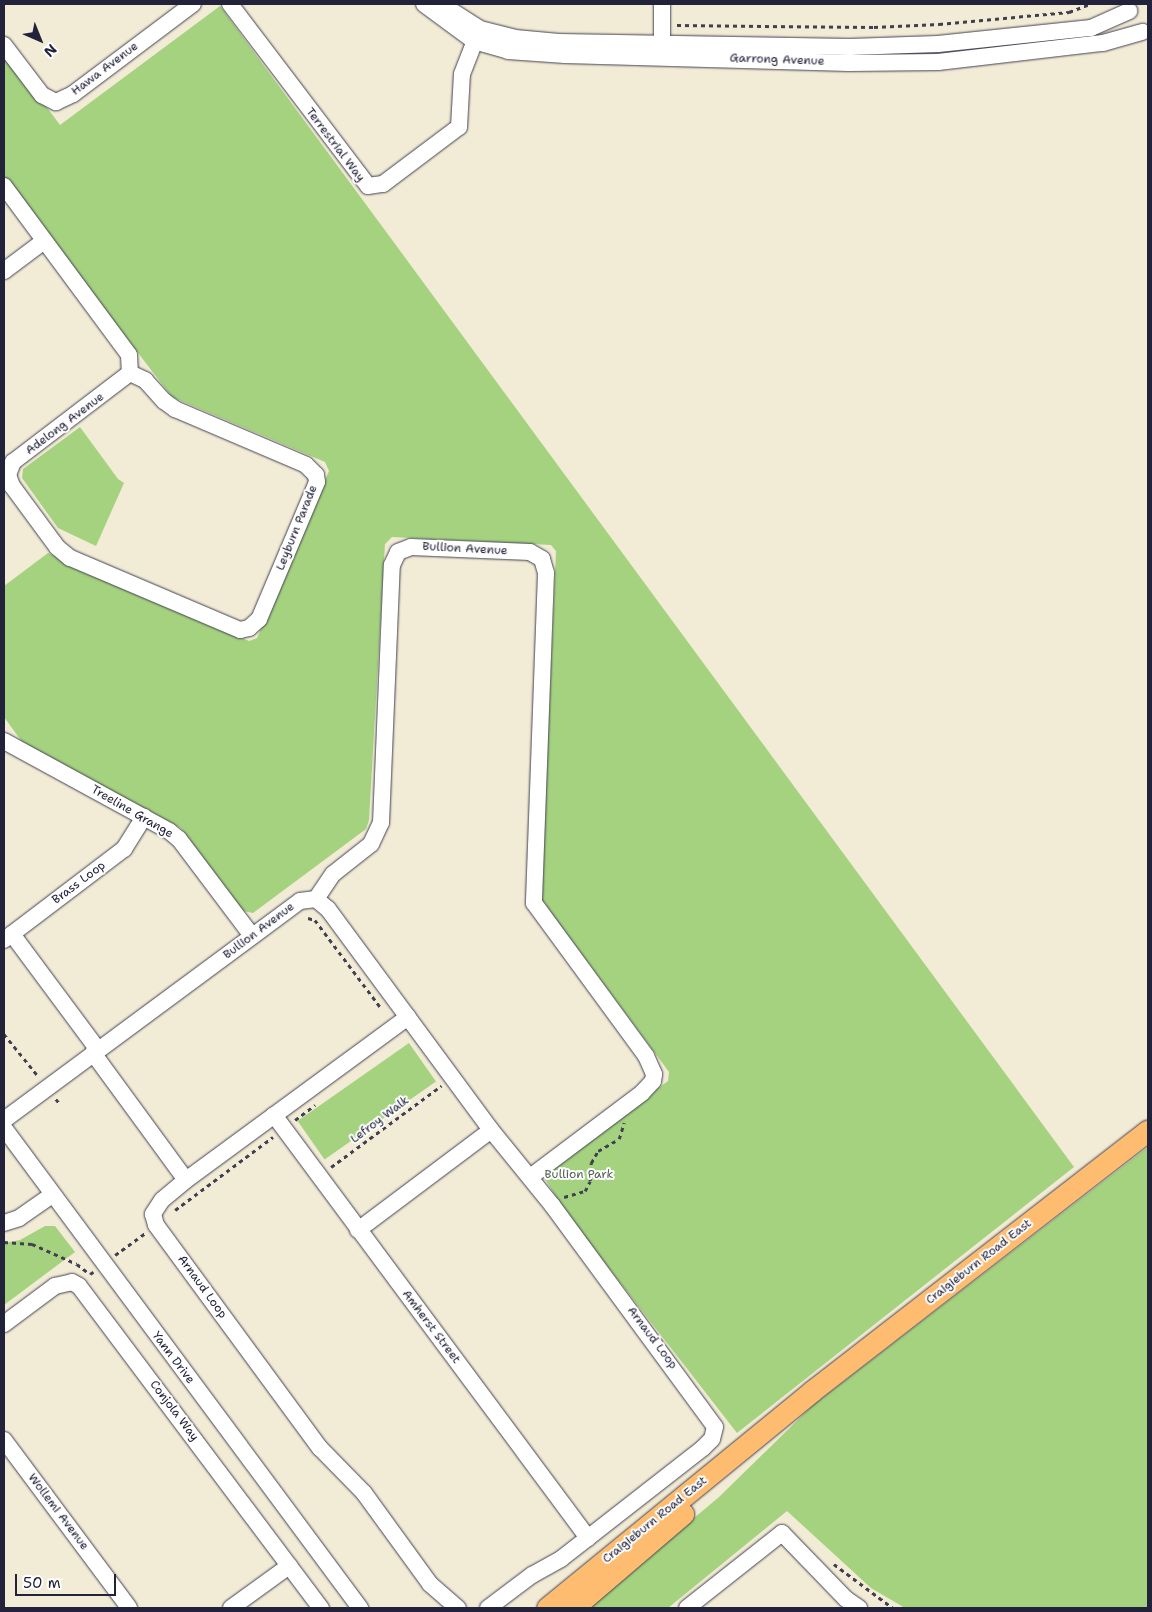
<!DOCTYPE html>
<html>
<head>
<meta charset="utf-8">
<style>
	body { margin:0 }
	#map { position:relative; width:1152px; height:1612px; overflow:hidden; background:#f2ebd5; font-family:"Shantell Sans",sans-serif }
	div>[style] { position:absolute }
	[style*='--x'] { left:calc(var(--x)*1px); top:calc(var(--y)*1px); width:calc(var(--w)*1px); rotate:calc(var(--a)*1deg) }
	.green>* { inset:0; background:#a5d27f; transform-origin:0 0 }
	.path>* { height:2.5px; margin-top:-1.25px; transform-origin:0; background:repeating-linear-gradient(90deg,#414052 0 4px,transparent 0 8px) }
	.roads { filter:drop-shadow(0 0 1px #414052) drop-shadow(0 0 1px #414052) }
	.minor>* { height:16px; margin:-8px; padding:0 8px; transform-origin:8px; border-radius:8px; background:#fff }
	.major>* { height:21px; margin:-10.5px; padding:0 10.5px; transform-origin:10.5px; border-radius:10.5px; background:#febc70 }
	span { translate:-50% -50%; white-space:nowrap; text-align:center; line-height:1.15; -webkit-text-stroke:4px #fff; paint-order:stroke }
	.street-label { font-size:12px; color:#22223b }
	.park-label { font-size:12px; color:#506053 }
	.frame { position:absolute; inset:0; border:5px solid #22223b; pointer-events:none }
	.north { position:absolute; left:15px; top:15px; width:50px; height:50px; -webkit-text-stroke:4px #fff; paint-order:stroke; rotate:136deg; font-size:14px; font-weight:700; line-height:20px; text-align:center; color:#22223b }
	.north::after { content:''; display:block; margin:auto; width:18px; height:22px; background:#22223b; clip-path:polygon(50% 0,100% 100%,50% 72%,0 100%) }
	.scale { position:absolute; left:15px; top:1574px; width:101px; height:22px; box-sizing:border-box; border:2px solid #22223b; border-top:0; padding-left:6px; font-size:15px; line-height:18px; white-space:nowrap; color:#22223b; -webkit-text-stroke:4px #fff; paint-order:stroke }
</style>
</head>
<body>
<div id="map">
	<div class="green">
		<div style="clip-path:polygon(220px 6px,1074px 1167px,737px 1433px,566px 1213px,545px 1179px,548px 1170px,668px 1081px,669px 1072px,541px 899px,556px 551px,551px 545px,392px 537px,385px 544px,369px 820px,366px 829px,253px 913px,243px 911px,181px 828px,22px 742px,4px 717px,4px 586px,48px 553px,249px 641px,257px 638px,329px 471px,325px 462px,172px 397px,4px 179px,4px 50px,60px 125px)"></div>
		<div style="clip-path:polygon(80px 427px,118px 479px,124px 483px,96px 546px,58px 528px,22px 478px,23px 469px)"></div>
		<div style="left:409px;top:1043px;width:47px;height:136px;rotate:55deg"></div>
		<div style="clip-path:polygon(1148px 1147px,1148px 1608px,905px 1608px,871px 1588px,787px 1511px,668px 1608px,587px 1608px,719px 1497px,812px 1406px)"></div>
		<div style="clip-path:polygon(45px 1226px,55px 1226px,75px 1252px,4px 1305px,4px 1243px,20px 1240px)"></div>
	</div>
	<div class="path">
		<div style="--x:677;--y:25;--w:197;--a:0.6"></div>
		<div style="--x:874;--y:27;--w:65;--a:-2.6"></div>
		<div style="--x:939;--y:24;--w:131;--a:-5.3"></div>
		<div style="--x:1069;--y:12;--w:22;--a:-21"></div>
		<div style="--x:308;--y:918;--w:7;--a:16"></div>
		<div style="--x:315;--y:920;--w:110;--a:53.1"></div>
		<div style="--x:4;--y:1034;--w:55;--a:50.9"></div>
		<div style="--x:56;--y:1099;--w:6;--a:51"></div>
		<div style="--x:295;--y:1120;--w:25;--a:-37"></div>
		<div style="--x:331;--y:1167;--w:137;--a:-36.4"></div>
		<div style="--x:564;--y:1197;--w:22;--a:-16"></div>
		<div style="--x:585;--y:1191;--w:11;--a:-63"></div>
		<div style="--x:590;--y:1181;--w:18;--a:-87"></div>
		<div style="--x:591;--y:1163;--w:14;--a:-60"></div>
		<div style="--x:598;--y:1151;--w:24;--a:-30"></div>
		<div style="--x:619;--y:1139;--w:17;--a:-73"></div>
		<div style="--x:175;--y:1210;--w:122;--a:-36.7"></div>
		<div style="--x:4;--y:1242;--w:28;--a:4"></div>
		<div style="--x:32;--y:1244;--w:49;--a:24"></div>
		<div style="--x:77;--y:1264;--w:16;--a:38"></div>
		<div style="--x:90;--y:1274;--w:4;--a:-34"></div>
		<div style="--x:115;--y:1255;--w:37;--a:-36"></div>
		<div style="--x:834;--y:1564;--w:74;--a:36.7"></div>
	</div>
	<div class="roads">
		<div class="minor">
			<div style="--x:230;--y:4;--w:228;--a:52.8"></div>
			<div style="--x:368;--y:186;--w:15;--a:-8"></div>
			<div style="--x:383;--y:184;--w:95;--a:-36.9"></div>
			<div style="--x:459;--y:127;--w:53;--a:-86.8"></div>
			<div style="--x:462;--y:74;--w:44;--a:-68.7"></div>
			<div style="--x:424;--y:4;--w:62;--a:36.5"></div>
			<div style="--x:474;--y:41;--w:35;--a:16"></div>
			<div style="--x:508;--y:51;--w:57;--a:4"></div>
			<div style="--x:565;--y:55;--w:284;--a:1.6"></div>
			<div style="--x:849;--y:63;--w:89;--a:-0.6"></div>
			<div style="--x:938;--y:62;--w:166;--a:-6.6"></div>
			<div style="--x:1103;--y:43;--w:41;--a:-15.8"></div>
			<div style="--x:441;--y:4;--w:46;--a:32.7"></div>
			<div style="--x:480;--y:29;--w:36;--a:14"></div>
			<div style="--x:515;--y:38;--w:44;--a:5.2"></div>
			<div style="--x:559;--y:42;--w:291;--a:1"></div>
			<div style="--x:850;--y:47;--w:88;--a:-2"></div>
			<div style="--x:938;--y:44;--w:154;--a:-6"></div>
			<div style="--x:1091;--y:28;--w:42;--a:-24.1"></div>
			<div style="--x:4;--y:45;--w:63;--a:52.8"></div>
			<div style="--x:42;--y:95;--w:16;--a:27"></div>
			<div style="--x:56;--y:102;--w:19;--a:-25"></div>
			<div style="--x:73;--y:94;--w:150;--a:-36.9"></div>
			<div style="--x:662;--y:51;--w:47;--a:-90"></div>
			<div style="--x:4;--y:186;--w:210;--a:53.5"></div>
			<div style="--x:129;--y:355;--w:18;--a:87"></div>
			<div style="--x:130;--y:373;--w:17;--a:25"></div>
			<div style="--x:145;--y:380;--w:28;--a:48"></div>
			<div style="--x:164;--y:401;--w:14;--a:36"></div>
			<div style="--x:175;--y:409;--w:142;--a:23.1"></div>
			<div style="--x:306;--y:465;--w:14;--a:45"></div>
			<div style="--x:316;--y:475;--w:7;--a:82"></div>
			<div style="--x:317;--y:482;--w:149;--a:112.9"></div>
			<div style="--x:259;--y:619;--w:13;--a:138"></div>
			<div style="--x:249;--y:628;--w:9;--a:167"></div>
			<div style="--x:240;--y:630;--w:185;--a:-157"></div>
			<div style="--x:70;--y:558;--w:17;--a:-140"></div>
			<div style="--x:57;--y:547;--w:76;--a:-126.4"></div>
			<div style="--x:12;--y:486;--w:12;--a:-110"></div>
			<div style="--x:4;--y:271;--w:50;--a:-36.9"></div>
			<div style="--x:4;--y:476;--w:4;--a:-14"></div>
			<div style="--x:8;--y:475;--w:14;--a:-69"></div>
			<div style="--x:13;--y:462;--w:147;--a:-37.3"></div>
			<div style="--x:4;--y:741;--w:188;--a:28.6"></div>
			<div style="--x:169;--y:831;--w:13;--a:39"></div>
			<div style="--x:179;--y:839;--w:121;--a:53"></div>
			<div style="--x:316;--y:899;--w:16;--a:40"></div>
			<div style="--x:328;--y:909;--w:275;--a:53.6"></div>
			<div style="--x:491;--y:1130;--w:97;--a:50.9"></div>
			<div style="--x:552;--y:1205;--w:275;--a:53.7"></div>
			<div style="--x:715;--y:1427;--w:12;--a:104"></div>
			<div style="--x:712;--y:1439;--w:13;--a:135"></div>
			<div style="--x:703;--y:1448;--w:180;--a:142"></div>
			<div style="--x:561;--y:1559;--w:33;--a:151"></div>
			<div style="--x:532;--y:1575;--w:55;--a:143.1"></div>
			<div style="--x:12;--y:934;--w:144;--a:53.4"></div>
			<div style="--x:4;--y:940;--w:151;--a:-37.2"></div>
			<div style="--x:124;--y:849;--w:38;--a:-58"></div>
			<div style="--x:408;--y:1017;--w:275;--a:143.7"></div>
			<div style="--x:186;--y:1180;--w:31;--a:140"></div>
			<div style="--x:162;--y:1200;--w:17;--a:123"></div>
			<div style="--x:153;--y:1214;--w:11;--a:75"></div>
			<div style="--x:156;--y:1225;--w:277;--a:53.7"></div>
			<div style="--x:320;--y:1448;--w:63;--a:45.6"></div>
			<div style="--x:364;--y:1493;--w:112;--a:54"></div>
			<div style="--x:430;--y:1584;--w:37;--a:41"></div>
			<div style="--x:93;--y:1053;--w:157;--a:53.8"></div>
			<div style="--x:274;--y:1115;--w:527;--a:53.41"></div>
			<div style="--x:4;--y:1120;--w:368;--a:-36.5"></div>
			<div style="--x:300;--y:901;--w:16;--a:-7"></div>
			<div style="--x:316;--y:899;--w:30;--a:-56"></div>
			<div style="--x:333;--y:874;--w:48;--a:-38.3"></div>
			<div style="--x:371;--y:844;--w:23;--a:-65"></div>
			<div style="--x:381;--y:823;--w:258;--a:-87.6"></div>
			<div style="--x:392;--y:565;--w:14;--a:-65"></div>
			<div style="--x:398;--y:552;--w:14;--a:-21"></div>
			<div style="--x:411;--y:547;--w:119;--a:2.4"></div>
			<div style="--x:530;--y:552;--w:14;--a:30"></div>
			<div style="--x:542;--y:559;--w:15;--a:74"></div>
			<div style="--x:546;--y:573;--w:330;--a:92.1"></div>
			<div style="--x:534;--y:903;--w:190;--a:53.8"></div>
			<div style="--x:646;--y:1056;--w:20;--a:66"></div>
			<div style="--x:654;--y:1074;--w:7;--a:98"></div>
			<div style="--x:653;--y:1081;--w:16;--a:133"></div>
			<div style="--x:642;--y:1093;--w:140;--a:143.1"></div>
			<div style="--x:4;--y:1128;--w:598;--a:53.44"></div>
			<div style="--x:4;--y:1223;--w:16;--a:-18"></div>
			<div style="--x:19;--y:1218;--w:40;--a:-34.9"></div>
			<div style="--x:358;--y:1230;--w:166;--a:-36.9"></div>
			<div style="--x:4;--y:1324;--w:64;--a:-36.7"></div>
			<div style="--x:55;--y:1286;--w:17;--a:-13"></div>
			<div style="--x:72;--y:1282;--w:8;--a:30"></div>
			<div style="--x:79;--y:1286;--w:403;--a:53.1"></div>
			<div style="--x:4;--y:1440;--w:209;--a:53.3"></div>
			<div style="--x:231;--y:1608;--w:72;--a:-35.9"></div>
			<div style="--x:687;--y:1608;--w:121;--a:-38.3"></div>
			<div style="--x:782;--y:1533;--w:92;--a:45.9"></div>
			<div style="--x:846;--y:1599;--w:16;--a:35"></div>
		</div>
		<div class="major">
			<div style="--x:547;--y:1608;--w:343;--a:-39.3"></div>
			<div style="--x:812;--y:1391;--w:425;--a:-37.8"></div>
			<div style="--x:573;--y:1608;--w:145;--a:-40.5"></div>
		</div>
	</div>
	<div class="street-label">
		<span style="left:777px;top:60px;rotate:2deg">Garrong Avenue</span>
		<span style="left:105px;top:69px;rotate:-37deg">Hawa Avenue</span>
		<span style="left:335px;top:145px;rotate:53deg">Terrestrial Way</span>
		<span style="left:65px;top:424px;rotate:-37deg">Adelong Avenue</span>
		<span style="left:297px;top:528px;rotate:-68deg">Leyburn Parade</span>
		<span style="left:465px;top:549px;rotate:3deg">Bullion Avenue</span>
		<span style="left:132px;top:812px;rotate:30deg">Treeline Grange</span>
		<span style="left:79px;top:883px;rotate:-37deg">Brass Loop</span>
		<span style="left:259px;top:931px;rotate:-37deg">Bullion Avenue</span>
		<span style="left:380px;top:1120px;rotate:-37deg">Lefroy Walk</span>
		<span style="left:979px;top:1262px;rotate:-38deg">Craigieburn Road East</span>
		<span style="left:202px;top:1287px;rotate:54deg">Arnaud Loop</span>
		<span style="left:431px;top:1327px;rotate:53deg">Amherst Street</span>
		<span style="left:652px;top:1338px;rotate:53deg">Arnaud Loop</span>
		<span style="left:173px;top:1358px;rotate:53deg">Yann Drive</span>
		<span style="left:174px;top:1411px;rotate:53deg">Conjola Way</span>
		<span style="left:58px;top:1512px;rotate:53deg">Wollemi Avenue</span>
		<span style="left:655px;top:1520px;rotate:-39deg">Craigieburn Road East</span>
	</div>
	<div class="park-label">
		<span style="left:579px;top:1175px">Bullion Park</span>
	</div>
	<div class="frame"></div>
	<div class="north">N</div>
	<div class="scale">50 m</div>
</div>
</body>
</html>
